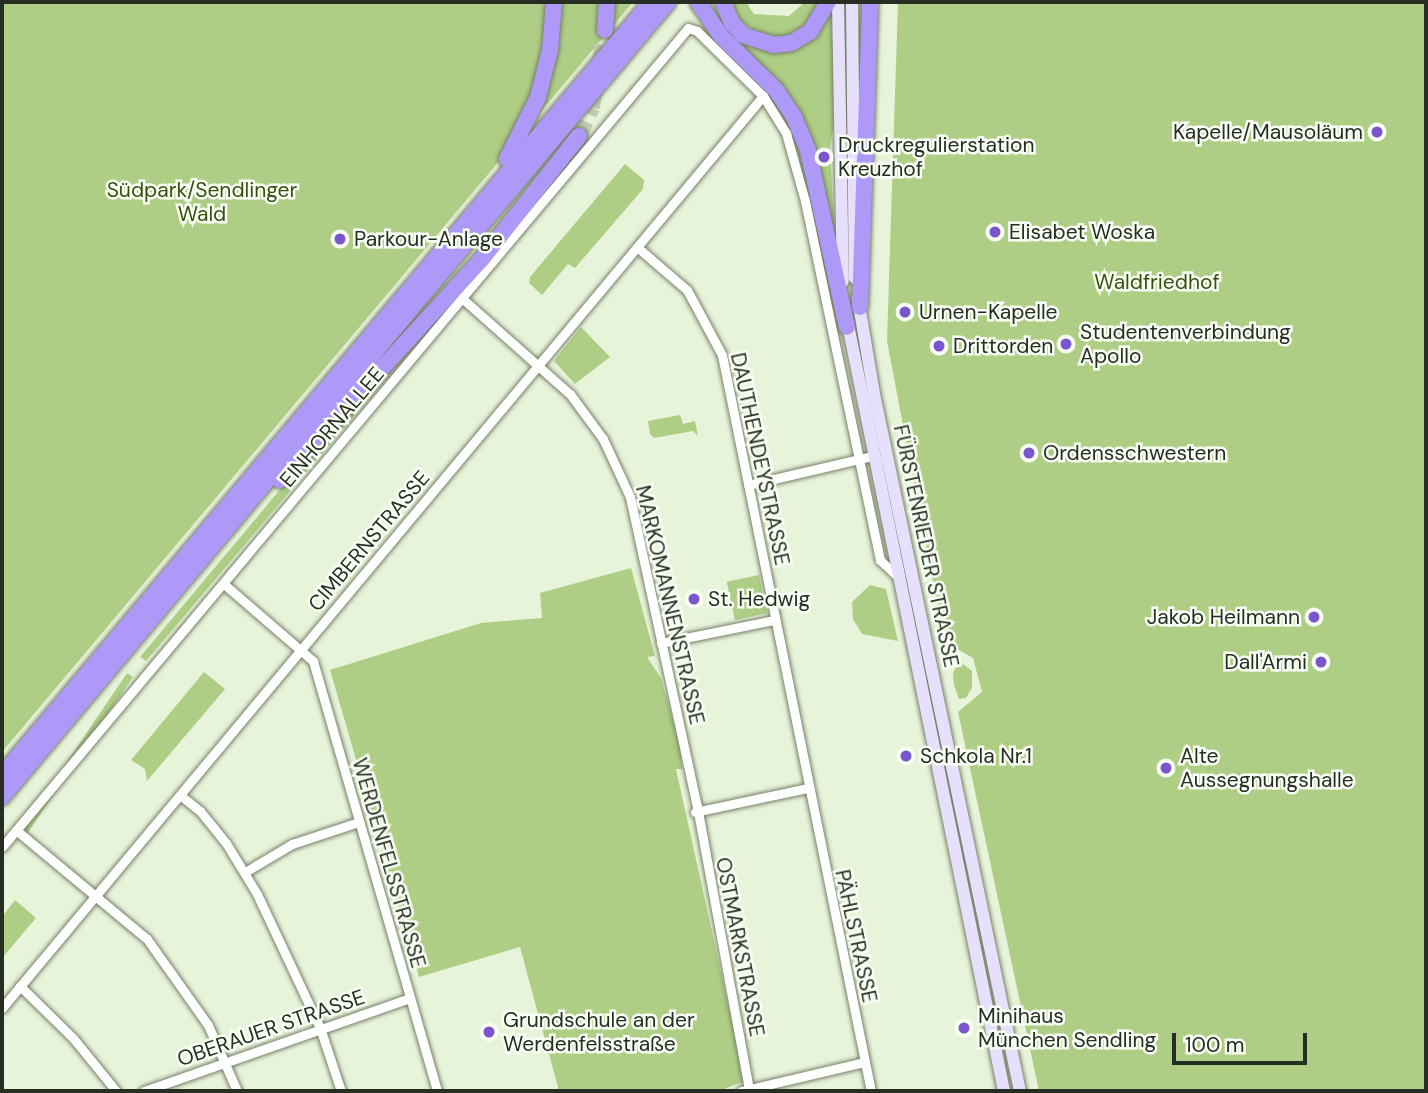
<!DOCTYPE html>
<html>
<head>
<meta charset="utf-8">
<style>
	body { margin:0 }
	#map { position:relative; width:1428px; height:1093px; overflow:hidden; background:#e8f4da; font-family:"DM Sans",sans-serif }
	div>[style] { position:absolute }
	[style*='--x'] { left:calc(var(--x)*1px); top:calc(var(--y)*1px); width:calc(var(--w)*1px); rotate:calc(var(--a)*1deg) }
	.green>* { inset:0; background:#aece85; transform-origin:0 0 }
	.highway-tunnel>* { height:16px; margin-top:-8px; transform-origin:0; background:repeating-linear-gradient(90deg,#c2ccb5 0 16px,transparent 0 24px) }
	.roads { filter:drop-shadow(0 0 2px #768169) drop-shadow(0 0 2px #768169) }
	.street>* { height:9px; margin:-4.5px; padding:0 4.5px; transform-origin:4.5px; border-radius:4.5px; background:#fff }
	.secondary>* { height:12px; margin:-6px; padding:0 6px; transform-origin:6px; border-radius:6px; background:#e7e0fd }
	.highway>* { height:16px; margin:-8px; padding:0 8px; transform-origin:8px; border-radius:8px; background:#ae99f9 }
	.dots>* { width:19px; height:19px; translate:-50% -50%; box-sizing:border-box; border:4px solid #f9fef4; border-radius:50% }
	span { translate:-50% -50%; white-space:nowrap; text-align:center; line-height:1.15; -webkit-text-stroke:5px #f9fef4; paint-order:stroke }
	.poi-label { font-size:21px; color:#282d23 }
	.right { translate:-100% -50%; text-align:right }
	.left { translate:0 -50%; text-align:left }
	.park-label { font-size:21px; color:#38500d }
	.street-label { font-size:21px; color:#282d23 }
	.frame { position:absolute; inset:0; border:4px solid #282d23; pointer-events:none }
	.scale { position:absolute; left:1172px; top:1033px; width:135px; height:32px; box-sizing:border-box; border:4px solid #282d23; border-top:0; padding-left:9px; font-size:21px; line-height:24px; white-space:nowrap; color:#282d23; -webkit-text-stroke:5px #f9fef4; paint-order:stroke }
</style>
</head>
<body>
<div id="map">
	<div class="green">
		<div style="clip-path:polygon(2px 2px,633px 2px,2px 752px)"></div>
		<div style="clip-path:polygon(730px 2px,746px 2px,754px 14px,789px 16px,805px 2px,820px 2px,806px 26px,789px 36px,763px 36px,737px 19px)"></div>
		<div style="clip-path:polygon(898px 2px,1426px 2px,1426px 1091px,1039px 1091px,958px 712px,982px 692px,973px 658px,944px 641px,887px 341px)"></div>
		<div style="clip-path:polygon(833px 8px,836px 111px,830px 148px,834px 226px,830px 226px,814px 152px,742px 48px,744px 44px,767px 51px)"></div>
		<div style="clip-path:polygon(625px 164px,644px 180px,643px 189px,575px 268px,568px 264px,542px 295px,529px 283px,530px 277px)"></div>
		<div style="clip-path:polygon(436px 319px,146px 661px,140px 657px,288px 480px)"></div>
		<div style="clip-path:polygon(581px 327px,610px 357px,575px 384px,554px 361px)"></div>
		<div style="clip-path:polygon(680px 415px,683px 424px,695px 421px,698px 436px,693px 431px,654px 438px,650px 434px,648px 421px)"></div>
		<div style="clip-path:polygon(631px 568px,655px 656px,647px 657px,661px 678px,680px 745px,682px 769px,676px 769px,745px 1081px,719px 1091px,559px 1091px,520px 947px,419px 977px,330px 670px,481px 623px,542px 618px,540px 593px)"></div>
		<div style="left:759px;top:575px;width:39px;height:33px;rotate:78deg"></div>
		<div style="clip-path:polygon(870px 585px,886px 589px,898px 641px,862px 634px,853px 619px,852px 602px)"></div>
		<div style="clip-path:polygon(959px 661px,972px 671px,972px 688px,966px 698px,959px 699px,954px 685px,953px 673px)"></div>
		<div style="clip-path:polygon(204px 672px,225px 689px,147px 781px,145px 769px,131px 760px)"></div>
		<div style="left:127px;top:673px;width:7px;height:194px;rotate:34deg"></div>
		<div style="clip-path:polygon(15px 900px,36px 918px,2px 958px,2px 917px)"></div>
	</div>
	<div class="highway-tunnel">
		<div style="--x:579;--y:136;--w:31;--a:-65"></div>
		<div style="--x:592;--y:108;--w:79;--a:-80.5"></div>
	</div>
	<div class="roads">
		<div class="street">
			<div style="--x:637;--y:247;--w:66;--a:40.7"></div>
			<div style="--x:687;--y:290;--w:74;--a:61.7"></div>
			<div style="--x:722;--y:355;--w:751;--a:78.56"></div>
			<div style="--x:464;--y:300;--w:142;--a:41.6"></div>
			<div style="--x:570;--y:394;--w:56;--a:53.7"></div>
			<div style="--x:603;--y:439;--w:64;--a:65"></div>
			<div style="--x:630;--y:497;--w:316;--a:77.8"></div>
			<div style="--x:697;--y:806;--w:287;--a:79.6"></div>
			<div style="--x:748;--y:485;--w:128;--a:-13.1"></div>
			<div style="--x:224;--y:584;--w:118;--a:40.9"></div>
			<div style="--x:313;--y:661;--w:448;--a:73.9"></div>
			<div style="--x:661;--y:643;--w:115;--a:-11.5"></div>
			<div style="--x:180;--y:795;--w:26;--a:39"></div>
			<div style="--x:200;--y:811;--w:41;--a:50.9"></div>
			<div style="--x:226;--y:843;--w:60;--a:58.7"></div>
			<div style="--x:257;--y:894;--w:148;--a:64.8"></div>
			<div style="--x:320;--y:1028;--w:66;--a:71.6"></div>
			<div style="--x:695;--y:812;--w:116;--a:-12"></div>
			<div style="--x:16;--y:830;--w:170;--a:39.8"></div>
			<div style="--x:147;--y:939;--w:105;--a:54.7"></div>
			<div style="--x:208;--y:1025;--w:72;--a:66.3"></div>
			<div style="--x:2;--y:847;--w:1068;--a:-50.05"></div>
			<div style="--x:688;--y:28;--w:9;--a:18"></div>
			<div style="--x:697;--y:31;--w:93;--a:44.6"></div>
			<div style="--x:763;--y:96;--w:44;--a:58.1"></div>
			<div style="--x:786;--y:133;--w:71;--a:74.4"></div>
			<div style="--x:805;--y:201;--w:367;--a:78.2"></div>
			<div style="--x:880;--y:560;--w:23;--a:43"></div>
			<div style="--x:245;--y:872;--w:55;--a:-30.8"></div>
			<div style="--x:292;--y:844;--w:71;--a:-18.2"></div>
			<div style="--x:20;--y:986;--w:74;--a:44.5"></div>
			<div style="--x:73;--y:1038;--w:68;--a:50.9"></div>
			<div style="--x:2;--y:1008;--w:1188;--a:-50.16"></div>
			<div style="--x:144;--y:1091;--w:281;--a:-19.3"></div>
			<div style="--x:741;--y:1091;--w:127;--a:-13.2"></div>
		</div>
		<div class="secondary">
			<div style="--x:838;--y:2;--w:279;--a:89"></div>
			<div style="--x:852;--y:2;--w:276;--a:89.4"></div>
			<div style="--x:858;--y:299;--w:96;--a:80.4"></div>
			<div style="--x:874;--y:394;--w:712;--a:78.17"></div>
			<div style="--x:847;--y:320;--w:787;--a:78.49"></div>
		</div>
		<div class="highway">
			<div style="--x:698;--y:2;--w:41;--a:55.9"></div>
			<div style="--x:721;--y:36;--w:77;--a:44.5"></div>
			<div style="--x:776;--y:90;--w:32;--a:56"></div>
			<div style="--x:794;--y:117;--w:36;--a:67"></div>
			<div style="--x:808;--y:150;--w:181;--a:77.6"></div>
			<div style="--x:723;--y:2;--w:23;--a:67"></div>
			<div style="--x:732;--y:23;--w:16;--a:47"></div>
			<div style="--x:743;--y:35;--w:32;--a:18"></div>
			<div style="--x:773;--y:45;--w:18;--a:-6"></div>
			<div style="--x:791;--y:43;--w:22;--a:-30"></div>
			<div style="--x:810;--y:32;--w:35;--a:-59"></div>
			<div style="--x:605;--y:30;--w:28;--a:-86"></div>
			<div style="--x:507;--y:159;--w:69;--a:-63.4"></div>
			<div style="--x:538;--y:97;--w:49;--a:-75.7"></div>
			<div style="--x:550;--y:50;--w:48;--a:-85.2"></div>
			<div style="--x:860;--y:307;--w:305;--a:-88.1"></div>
			<div style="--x:280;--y:480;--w:298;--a:-47.6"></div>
			<div style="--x:481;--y:260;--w:158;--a:-51.7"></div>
			<div style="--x:2;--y:775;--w:1009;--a:-49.98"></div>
			<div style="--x:2;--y:797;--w:1037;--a:-50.05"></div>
		</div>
	</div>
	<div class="dots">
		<div style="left:1377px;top:132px;background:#7955ce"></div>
		<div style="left:824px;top:157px;background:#7955ce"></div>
		<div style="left:995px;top:232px;background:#7955ce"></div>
		<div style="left:340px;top:239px;background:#7955ce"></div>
		<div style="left:905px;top:312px;background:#7955ce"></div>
		<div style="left:1066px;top:344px;background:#7955ce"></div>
		<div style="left:939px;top:346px;background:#7955ce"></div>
		<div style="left:1029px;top:453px;background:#7955ce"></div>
		<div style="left:694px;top:599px;background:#7955ce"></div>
		<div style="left:1314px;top:617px;background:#7955ce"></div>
		<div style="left:1321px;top:662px;background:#7955ce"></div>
		<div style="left:906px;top:756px;background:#7955ce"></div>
		<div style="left:1166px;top:768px;background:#7955ce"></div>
		<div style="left:964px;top:1028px;background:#7955ce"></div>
		<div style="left:489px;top:1032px;background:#7955ce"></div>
	</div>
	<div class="poi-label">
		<span class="right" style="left:1363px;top:132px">Kapelle/Mausoläum</span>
		<span class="left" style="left:838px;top:157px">Druckregulierstation<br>Kreuzhof</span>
		<span class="left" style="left:1009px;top:232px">Elisabet Woska</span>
		<span class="left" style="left:354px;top:239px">Parkour-Anlage</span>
		<span class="left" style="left:919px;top:312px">Urnen-Kapelle</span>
		<span class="left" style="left:1080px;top:344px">Studentenverbindung<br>Apollo</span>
		<span class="left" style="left:953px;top:346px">Drittorden</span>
		<span class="left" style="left:1043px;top:453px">Ordensschwestern</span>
		<span class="left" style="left:708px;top:599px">St. Hedwig</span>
		<span class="right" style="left:1300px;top:617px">Jakob Heilmann</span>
		<span class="right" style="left:1307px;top:662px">Dall'Armi</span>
		<span class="left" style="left:920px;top:756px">Schkola Nr.1</span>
		<span class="left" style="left:1180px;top:768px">Alte<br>Aussegnungshalle</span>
		<span class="left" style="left:978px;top:1028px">Minihaus<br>München Sendling</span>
		<span class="left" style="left:503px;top:1032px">Grundschule an der<br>Werdenfelsstraße</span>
	</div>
	<div class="park-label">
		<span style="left:202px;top:202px">Südpark/Sendlinger<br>Wald</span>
		<span style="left:1157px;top:282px">Waldfriedhof</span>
	</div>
	<div class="street-label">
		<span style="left:332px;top:427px;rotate:-50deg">EINHORNALLEE</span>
		<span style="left:760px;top:459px;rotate:78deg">DAUTHENDEYSTRASSE</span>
		<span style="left:369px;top:541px;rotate:-50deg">CIMBERNSTRASSE</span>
		<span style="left:926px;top:546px;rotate:78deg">FÜRSTENRIEDER STRASSE</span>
		<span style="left:670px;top:605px;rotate:77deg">MARKOMANNENSTRASSE</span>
		<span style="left:389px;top:863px;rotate:74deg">WERDENFELSSTRASSE</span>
		<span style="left:856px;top:936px;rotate:78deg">PÄHLSTRASSE</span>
		<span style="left:740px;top:947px;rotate:79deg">OSTMARKSTRASSE</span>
		<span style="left:271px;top:1028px;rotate:-19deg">OBERAUER STRASSE</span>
	</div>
	<div class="frame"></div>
	<div class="scale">100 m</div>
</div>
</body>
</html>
